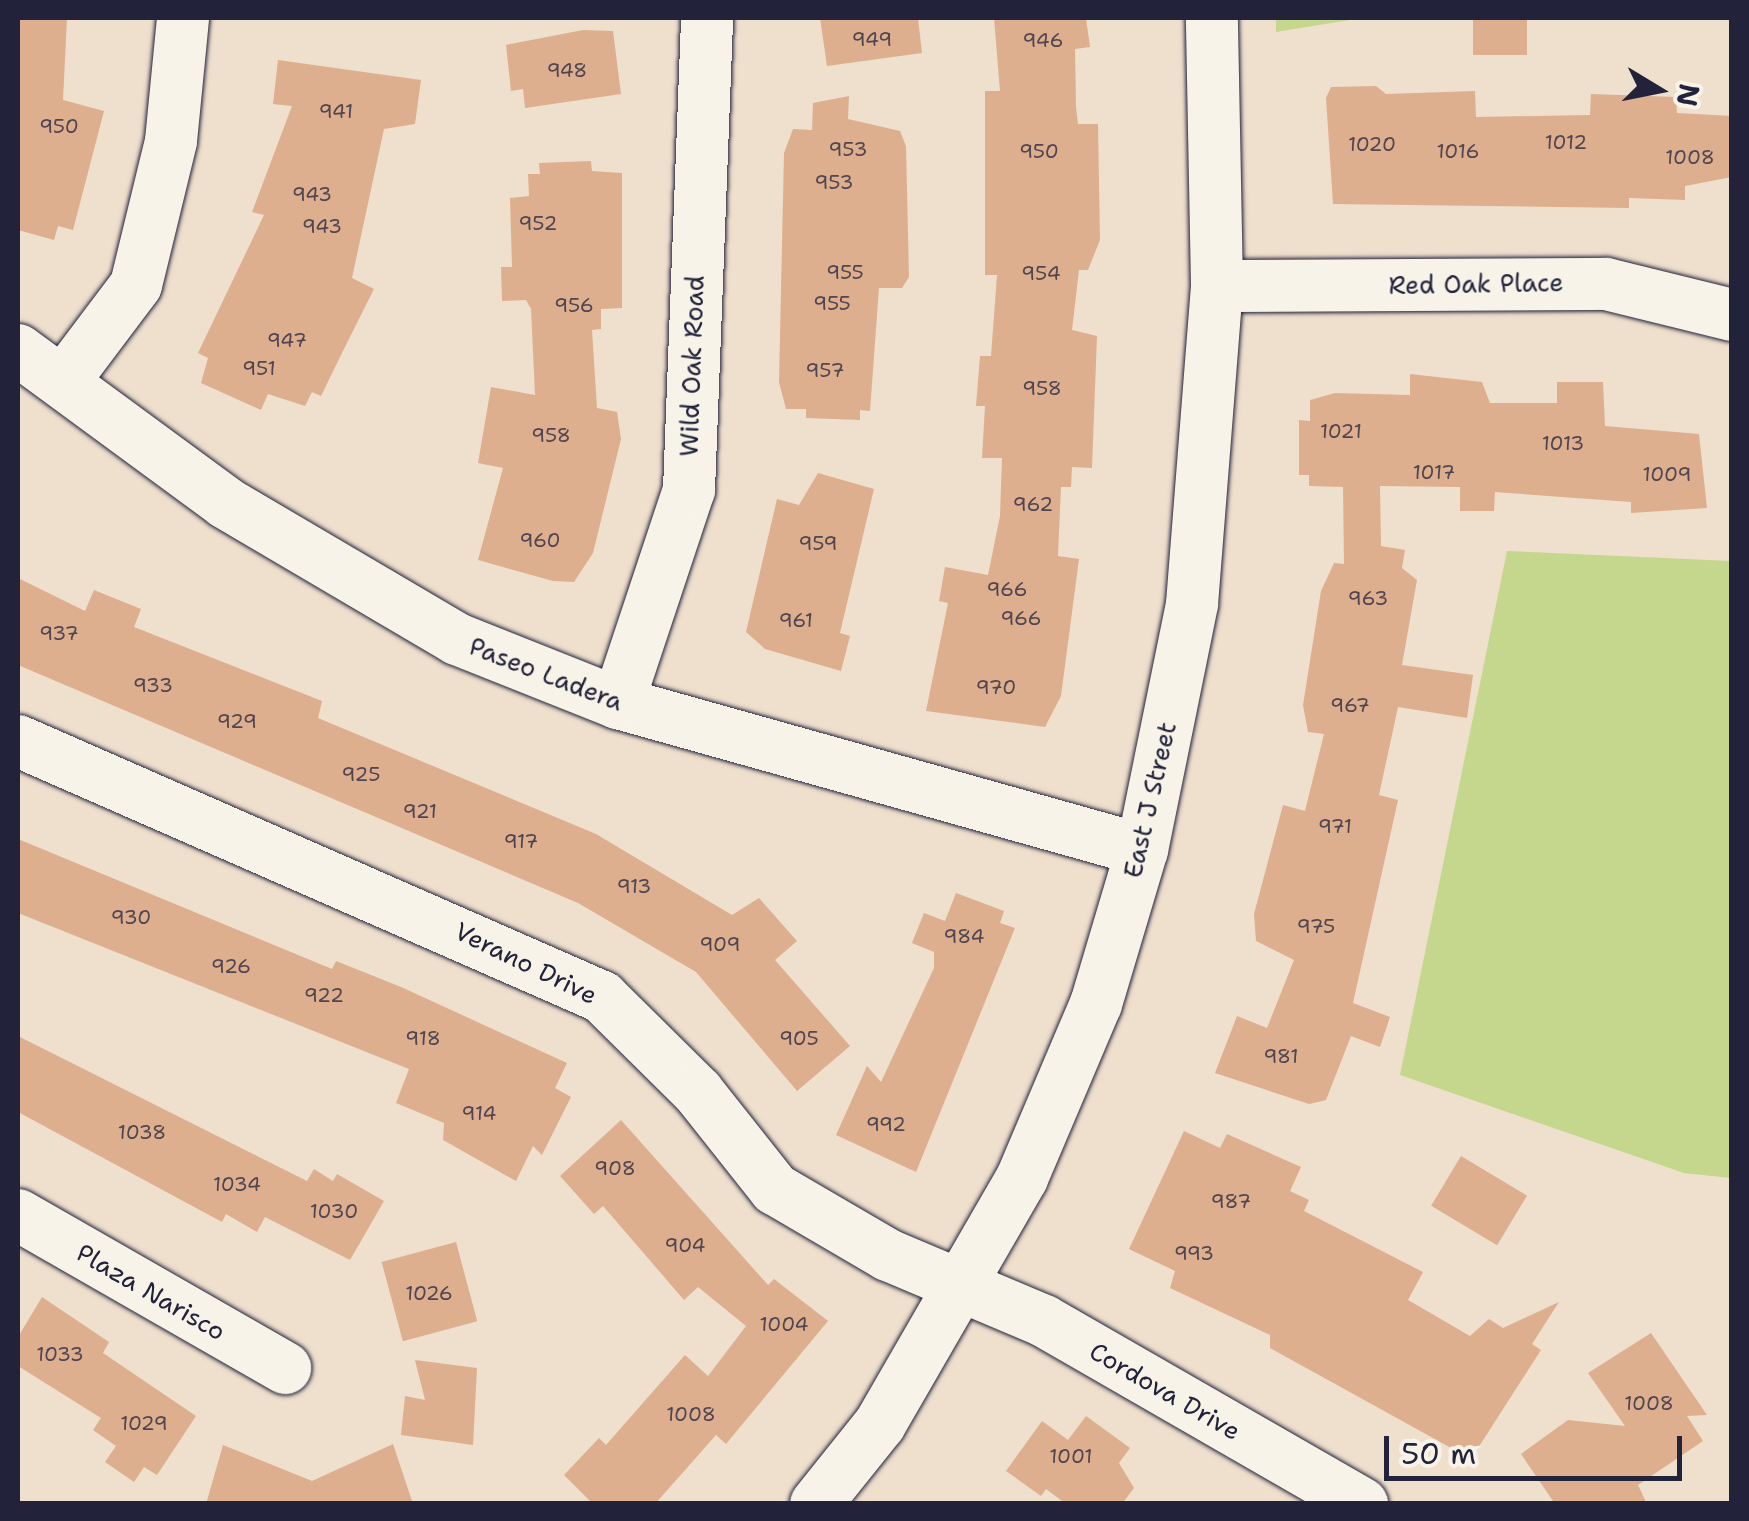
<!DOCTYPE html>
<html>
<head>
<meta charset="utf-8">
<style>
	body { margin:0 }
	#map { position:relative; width:1749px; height:1521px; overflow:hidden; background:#efdfcd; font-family:"Shantell Sans",sans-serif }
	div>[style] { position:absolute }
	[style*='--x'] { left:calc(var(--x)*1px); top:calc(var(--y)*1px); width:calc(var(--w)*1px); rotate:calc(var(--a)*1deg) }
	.green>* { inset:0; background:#c4d78c }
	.building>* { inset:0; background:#ddaf8e; transform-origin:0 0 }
	.roads { filter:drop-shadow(0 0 2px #22223b) drop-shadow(0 0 2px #22223b) }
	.minor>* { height:52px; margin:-26px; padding:0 26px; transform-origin:26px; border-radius:26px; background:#f7f3e8 }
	span { translate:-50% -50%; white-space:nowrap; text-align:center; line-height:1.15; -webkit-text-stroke:10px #f7f3e8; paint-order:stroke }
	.number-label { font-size:20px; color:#514550 }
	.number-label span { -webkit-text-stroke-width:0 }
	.street-label { font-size:25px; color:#22223b }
	.frame { position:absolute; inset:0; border:20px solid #22223b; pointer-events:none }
	.north { position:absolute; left:1609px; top:40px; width:100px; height:100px; -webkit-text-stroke:8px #f7f3e8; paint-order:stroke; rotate:100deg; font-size:28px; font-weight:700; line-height:40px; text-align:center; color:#22223b }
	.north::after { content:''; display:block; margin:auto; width:35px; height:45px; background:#22223b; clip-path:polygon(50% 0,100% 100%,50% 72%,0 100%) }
	.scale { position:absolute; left:1384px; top:1436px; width:298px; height:45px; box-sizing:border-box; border:5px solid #22223b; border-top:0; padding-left:12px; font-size:30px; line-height:35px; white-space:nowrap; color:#22223b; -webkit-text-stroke:8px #f7f3e8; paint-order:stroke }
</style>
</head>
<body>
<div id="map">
	<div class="green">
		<div style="clip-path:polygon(1276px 18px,1362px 18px,1276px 32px)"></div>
		<div style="clip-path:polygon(1507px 551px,1731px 561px,1731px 1178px,1684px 1173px,1400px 1075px)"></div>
	</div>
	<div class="building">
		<div style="clip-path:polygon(18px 18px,67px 18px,63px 100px,104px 111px,73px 230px,58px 226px,54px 240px,18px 230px)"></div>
		<div style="clip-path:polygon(820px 18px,918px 18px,922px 53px,827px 66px)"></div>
		<div style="clip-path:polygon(994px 18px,1086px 18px,1090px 47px,1075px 49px,1076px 107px,1078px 124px,1098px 124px,1100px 240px,1088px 270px,1079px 270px,1072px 330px,1097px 336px,1092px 468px,1072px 467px,1071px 487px,1061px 487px,1058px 556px,1079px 559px,1061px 696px,1045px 727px,926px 711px,948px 603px,939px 601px,945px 567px,988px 575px,1000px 516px,1002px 458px,982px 458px,985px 406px,976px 406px,980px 356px,991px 356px,997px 275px,985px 275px,985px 91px,1000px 91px)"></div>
		<div style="left:1473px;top:18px;width:54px;height:37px"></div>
		<div style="clip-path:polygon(583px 30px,613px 31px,621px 94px,525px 108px,523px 89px,511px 91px,506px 45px)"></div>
		<div style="clip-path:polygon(278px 60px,421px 80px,415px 124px,384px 129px,352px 278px,374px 289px,340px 357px,321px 396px,312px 392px,305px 406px,268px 394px,261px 410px,201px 383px,208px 358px,198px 353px,264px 215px,252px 212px,292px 106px,273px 104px)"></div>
		<div style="clip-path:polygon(1376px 86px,1386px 94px,1475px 91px,1476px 117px,1590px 115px,1591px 94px,1676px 97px,1677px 113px,1732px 116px,1732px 177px,1685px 186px,1685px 200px,1629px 198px,1629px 208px,1333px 204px,1326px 98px,1331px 87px)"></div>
		<div style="clip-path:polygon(849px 96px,848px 119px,900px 131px,906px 146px,909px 277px,902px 288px,879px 288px,870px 411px,860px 410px,860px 420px,806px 418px,806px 409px,786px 409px,779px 382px,784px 153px,793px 129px,812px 130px,813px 103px)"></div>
		<div style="clip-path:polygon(591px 161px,592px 171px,622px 173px,622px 308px,601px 309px,601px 329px,592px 330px,597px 408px,617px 412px,621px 439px,593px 553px,574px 582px,553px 581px,478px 560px,503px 468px,478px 463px,491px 387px,535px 395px,531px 309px,526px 300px,502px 301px,501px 267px,512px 267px,510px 198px,529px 196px,528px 174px,540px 174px,539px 163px)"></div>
		<div style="clip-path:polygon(1410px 374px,1482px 382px,1490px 403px,1557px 403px,1557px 382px,1603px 382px,1605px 426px,1699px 434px,1707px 508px,1631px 513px,1631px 502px,1495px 492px,1494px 511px,1460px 511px,1460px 487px,1380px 486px,1381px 546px,1405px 550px,1402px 568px,1417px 580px,1402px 665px,1473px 675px,1467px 718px,1398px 707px,1379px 795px,1398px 800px,1353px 1003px,1390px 1017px,1380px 1047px,1351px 1036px,1326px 1100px,1309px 1104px,1215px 1073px,1237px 1016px,1267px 1028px,1294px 960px,1256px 941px,1254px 914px,1283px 805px,1305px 811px,1324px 734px,1308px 732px,1303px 705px,1321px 591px,1334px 563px,1344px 564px,1343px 487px,1309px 486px,1309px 475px,1299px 475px,1299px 420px,1310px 421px,1310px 400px,1335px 393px,1410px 395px)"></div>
		<div style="clip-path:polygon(818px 473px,874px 489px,840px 633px,850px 636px,841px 671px,765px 649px,746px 632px,777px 499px,799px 505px)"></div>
		<div style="clip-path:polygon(18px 578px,85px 611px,94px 590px,141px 609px,134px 627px,322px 701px,318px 718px,596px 834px,732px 915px,759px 898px,797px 941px,775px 960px,850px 1046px,797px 1091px,696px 972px,578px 903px,18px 665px)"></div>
		<div style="clip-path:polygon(18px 839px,332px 969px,336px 961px,401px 987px,567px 1063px,555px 1088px,571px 1097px,542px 1155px,533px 1146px,516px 1181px,443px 1140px,444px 1123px,396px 1103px,409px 1069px,18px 913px)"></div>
		<div style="clip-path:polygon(956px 893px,1004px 911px,1000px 923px,1015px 928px,916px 1172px,836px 1135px,867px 1066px,881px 1082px,934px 968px,934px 952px,912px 943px,924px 913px,945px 921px)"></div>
		<div style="clip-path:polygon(18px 1036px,307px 1181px,314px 1169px,333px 1181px,337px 1174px,384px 1201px,350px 1260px,265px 1217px,257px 1232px,226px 1214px,222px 1222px,18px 1112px)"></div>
		<div style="clip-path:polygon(621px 1120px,768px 1285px,774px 1279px,828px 1321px,726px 1444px,716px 1435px,655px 1504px,593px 1504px,564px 1475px,599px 1438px,606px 1445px,685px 1355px,708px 1376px,746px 1326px,698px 1287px,684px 1300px,603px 1206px,594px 1214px,560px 1176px)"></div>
		<div style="clip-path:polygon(1184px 1131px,1220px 1148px,1227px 1134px,1301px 1167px,1290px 1191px,1309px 1200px,1304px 1211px,1423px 1272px,1408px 1300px,1470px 1336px,1489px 1319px,1503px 1328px,1559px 1302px,1532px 1344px,1541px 1350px,1471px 1459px,1270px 1348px,1270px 1335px,1170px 1288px,1175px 1271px,1129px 1249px)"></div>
		<div style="left:1461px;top:1156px;width:77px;height:58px;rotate:31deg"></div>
		<div style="left:456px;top:1242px;width:82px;height:77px;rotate:75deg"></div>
		<div style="clip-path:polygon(42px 1297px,109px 1342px,103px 1353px,196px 1416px,157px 1475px,144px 1467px,134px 1482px,105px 1462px,116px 1446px,93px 1430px,101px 1418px,18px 1366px,18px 1337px)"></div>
		<div style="clip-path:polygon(1651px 1333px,1707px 1415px,1687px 1416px,1703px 1441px,1638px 1485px,1647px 1504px,1555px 1504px,1521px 1454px,1568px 1420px,1625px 1426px,1588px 1373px)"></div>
		<div style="clip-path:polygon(415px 1360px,477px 1368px,473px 1445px,401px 1435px,405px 1396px,425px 1400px)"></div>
		<div style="clip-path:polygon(1086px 1416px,1130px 1448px,1119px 1463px,1134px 1488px,1122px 1504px,1066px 1504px,1046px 1489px,1041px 1496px,1006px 1471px,1042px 1421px,1068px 1440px)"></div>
		<div style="clip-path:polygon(393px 1444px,413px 1504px,206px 1504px,223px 1445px,312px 1481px)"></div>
	</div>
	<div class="roads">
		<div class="minor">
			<div style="--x:1217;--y:286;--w:389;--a:-0.3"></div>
			<div style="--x:1606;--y:284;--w:130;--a:13.8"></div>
			<div style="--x:18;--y:350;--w:258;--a:36.3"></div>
			<div style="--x:226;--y:503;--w:268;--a:30.5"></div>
			<div style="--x:457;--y:639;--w:173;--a:21.7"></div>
			<div style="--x:618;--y:703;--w:544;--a:15.67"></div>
			<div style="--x:63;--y:382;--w:121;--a:-53"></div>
			<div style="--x:136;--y:285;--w:148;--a:-76.3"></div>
			<div style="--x:171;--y:141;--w:124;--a:-84.4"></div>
			<div style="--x:618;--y:703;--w:225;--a:-71.6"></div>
			<div style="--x:689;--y:490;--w:472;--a:-87.8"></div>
			<div style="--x:18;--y:741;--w:638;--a:23.67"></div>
			<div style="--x:602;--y:997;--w:135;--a:44.7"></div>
			<div style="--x:698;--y:1092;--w:124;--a:51.6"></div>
			<div style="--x:775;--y:1189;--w:131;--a:30.3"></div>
			<div style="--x:888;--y:1255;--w:169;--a:22.9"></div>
			<div style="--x:1044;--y:1321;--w:367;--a:29.9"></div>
			<div style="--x:18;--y:1215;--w:308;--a:29.8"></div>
			<div style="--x:816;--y:1504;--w:102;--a:-51.3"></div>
			<div style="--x:880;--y:1424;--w:284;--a:-60"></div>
			<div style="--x:1022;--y:1178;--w:189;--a:-67"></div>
			<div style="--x:1096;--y:1004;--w:161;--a:-73.4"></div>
			<div style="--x:1142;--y:850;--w:251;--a:-78.5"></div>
			<div style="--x:1192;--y:604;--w:319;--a:-85.5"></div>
			<div style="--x:1217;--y:286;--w:268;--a:-91.1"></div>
		</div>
	</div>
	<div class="number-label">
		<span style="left:872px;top:39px">949</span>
		<span style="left:1043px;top:40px">946</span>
		<span style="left:567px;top:70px">948</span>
		<span style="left:336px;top:111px">941</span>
		<span style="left:59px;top:126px">950</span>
		<span style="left:1566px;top:142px">1012</span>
		<span style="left:1372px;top:144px">1020</span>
		<span style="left:848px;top:149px">953</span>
		<span style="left:1039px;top:151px">950</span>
		<span style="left:1458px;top:151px">1016</span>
		<span style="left:1690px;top:157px">1008</span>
		<span style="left:834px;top:182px">953</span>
		<span style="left:312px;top:194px">943</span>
		<span style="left:538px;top:223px">952</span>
		<span style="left:322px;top:226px">943</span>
		<span style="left:845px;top:272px">955</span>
		<span style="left:1041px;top:273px">954</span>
		<span style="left:832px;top:303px">955</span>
		<span style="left:574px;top:305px">956</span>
		<span style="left:287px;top:340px">947</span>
		<span style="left:259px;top:368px">951</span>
		<span style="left:825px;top:370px">957</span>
		<span style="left:1042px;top:388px">958</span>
		<span style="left:1341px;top:431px">1021</span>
		<span style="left:551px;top:435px">958</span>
		<span style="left:1563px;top:443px">1013</span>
		<span style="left:1434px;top:472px">1017</span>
		<span style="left:1667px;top:474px">1009</span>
		<span style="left:1033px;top:504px">962</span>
		<span style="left:540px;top:540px">960</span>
		<span style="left:818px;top:543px">959</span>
		<span style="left:1007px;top:589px">966</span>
		<span style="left:1368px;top:598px">963</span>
		<span style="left:1021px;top:618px">966</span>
		<span style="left:796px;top:620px">961</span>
		<span style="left:59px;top:633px">937</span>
		<span style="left:153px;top:685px">933</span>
		<span style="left:996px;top:687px">970</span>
		<span style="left:1350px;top:705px">967</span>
		<span style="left:237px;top:721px">929</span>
		<span style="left:361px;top:774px">925</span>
		<span style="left:420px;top:811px">921</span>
		<span style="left:1335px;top:826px">971</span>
		<span style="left:521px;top:841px">917</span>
		<span style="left:634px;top:886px">913</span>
		<span style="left:131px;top:917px">930</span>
		<span style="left:1316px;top:926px">975</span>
		<span style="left:964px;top:936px">984</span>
		<span style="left:720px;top:944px">909</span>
		<span style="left:231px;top:966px">926</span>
		<span style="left:324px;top:995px">922</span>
		<span style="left:423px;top:1038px">918</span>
		<span style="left:799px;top:1038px">905</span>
		<span style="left:1281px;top:1056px">981</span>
		<span style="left:479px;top:1113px">914</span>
		<span style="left:886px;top:1124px">992</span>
		<span style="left:142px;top:1132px">1038</span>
		<span style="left:615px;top:1168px">908</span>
		<span style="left:237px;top:1184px">1034</span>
		<span style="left:1231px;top:1201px">987</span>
		<span style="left:334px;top:1211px">1030</span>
		<span style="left:685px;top:1245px">904</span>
		<span style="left:1194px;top:1253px">993</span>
		<span style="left:429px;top:1293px">1026</span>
		<span style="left:784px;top:1324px">1004</span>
		<span style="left:60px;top:1354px">1033</span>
		<span style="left:1649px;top:1403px">1008</span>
		<span style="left:691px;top:1414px">1008</span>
		<span style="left:144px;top:1423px">1029</span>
		<span style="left:1071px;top:1456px">1001</span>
	</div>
	<div class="street-label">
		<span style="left:1476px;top:284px;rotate:-1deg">Red Oak Place</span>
		<span style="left:692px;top:366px;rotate:-88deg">Wild Oak Road</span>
		<span style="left:546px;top:674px;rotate:21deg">Paseo Ladera</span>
		<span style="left:1150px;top:800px;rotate:-77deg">East J Street</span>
		<span style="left:526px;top:963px;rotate:26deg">Verano Drive</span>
		<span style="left:151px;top:1292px;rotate:30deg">Plaza Narisco</span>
		<span style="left:1165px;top:1391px;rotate:30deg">Cordova Drive</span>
	</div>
	<div class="frame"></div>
	<div class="north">N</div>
	<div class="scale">50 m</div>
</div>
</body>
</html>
